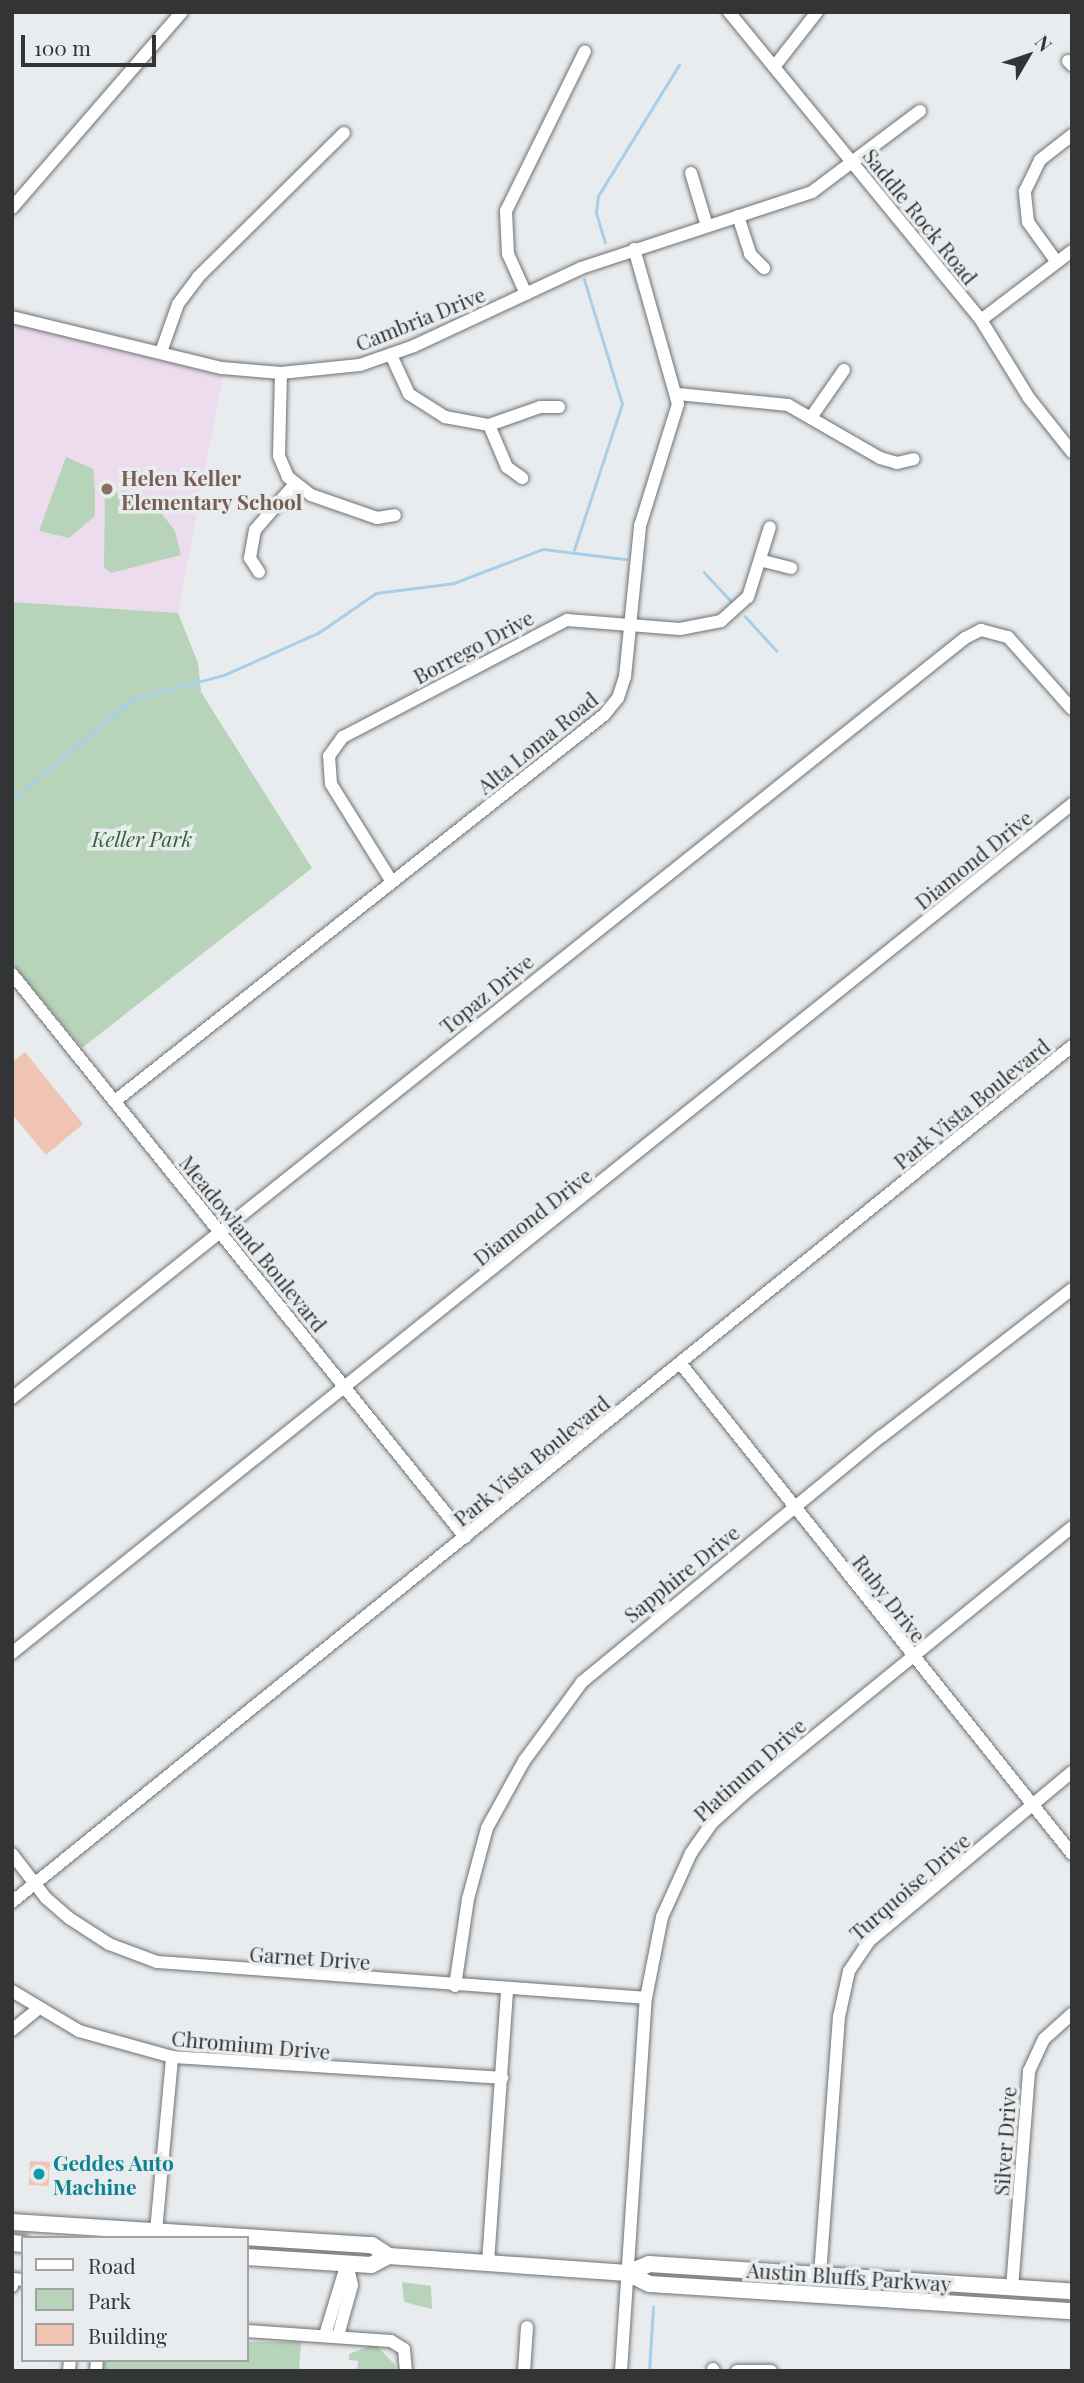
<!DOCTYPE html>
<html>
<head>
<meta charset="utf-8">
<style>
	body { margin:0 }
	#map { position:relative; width:1084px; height:2383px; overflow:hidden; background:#e9ecee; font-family:"Playfair Display",serif }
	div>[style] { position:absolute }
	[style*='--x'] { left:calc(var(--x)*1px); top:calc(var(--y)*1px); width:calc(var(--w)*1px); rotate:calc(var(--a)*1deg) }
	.education>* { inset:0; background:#ecdcee }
	.green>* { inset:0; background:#b7d4ba }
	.stream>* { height:2.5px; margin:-1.25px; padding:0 1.25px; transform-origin:1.25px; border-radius:1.25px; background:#a8cfe9 }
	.building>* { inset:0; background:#efc4b2; transform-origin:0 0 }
	.roads { filter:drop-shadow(0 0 2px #6f7173) drop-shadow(0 0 2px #6f7173) }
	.minor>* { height:12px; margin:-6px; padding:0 6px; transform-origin:6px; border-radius:6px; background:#fff }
	.major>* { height:16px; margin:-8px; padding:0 8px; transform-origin:8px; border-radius:8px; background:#fff }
	.dots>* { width:19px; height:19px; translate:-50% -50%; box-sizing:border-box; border:4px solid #e9ecee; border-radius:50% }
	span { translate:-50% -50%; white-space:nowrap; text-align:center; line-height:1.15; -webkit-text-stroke:7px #e9ecee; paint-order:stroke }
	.street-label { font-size:21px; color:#333435 }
	.education-label { font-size:21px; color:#785e54; font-weight:700 }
	.left { translate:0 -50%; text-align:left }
	.park-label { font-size:21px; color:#33653c; font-style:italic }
	.culture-label { font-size:21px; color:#0d838f; font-weight:700 }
	.frame { position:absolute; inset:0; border:14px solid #333435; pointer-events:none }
	.legend { position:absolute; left:21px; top:2236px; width:228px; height:126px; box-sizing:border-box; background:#e9ecee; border:2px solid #a0a2a4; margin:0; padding:9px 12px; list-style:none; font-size:21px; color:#333435 }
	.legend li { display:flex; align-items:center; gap:14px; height:35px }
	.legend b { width:35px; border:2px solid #a0a2a4 }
	.north { position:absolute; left:993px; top:21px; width:70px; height:70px; -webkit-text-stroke:5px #e9ecee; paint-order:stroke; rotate:51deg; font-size:19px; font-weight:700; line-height:28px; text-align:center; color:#333435 }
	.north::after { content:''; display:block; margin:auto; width:24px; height:32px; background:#333435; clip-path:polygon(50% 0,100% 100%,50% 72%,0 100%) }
	.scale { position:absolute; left:21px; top:35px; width:135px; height:32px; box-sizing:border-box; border:4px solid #333435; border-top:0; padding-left:9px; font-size:21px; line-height:24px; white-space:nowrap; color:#333435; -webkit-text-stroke:5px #e9ecee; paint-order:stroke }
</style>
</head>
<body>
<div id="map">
	<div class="education">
		<div style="clip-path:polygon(12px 324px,223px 376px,178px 613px,12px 602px)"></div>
	</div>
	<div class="green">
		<div style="clip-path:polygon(66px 457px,93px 469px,95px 490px,95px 516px,69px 538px,39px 531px)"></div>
		<div style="clip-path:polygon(125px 491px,158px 509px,175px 531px,181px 555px,111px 573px,104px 567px,105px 494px)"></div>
		<div style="clip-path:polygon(12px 602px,178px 613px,198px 663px,201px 692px,312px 868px,82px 1048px,12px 963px)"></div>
		<div style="clip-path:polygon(402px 2282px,431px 2286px,432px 2309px,404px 2302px)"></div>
		<div style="clip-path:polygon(247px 2342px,301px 2342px,299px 2371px,102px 2371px,103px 2360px,247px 2360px)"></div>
		<div style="clip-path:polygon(375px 2344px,396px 2366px,393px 2371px,357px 2371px,358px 2361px,349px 2360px,349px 2354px)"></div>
	</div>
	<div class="stream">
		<div style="--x:605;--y:243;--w:31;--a:-107"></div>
		<div style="--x:596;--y:213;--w:17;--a:-83"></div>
		<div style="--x:598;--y:196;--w:154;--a:-58.3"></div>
		<div style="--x:574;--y:550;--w:154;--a:-71.8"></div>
		<div style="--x:622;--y:404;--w:130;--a:-107"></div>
		<div style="--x:704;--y:572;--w:40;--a:47"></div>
		<div style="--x:745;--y:616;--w:47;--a:47.6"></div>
		<div style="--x:12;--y:800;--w:158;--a:-39.9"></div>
		<div style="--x:133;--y:699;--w:94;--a:-14.8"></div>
		<div style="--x:224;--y:675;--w:103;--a:-24.1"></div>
		<div style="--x:318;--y:633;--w:70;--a:-34.6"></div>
		<div style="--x:376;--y:593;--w:79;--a:-7.3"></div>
		<div style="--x:454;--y:583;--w:95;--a:-20.9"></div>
		<div style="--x:543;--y:549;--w:84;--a:6.9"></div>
		<div style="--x:649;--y:2371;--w:64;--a:-86.4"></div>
	</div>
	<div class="building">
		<div style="clip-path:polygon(25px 1052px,83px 1124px,46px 1155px,12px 1114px,12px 1062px)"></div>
		<div style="left:30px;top:2161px;width:20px;height:24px;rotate:3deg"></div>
	</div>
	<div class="roads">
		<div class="minor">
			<div style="--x:729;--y:12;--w:398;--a:50.7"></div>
			<div style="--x:981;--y:320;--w:92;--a:58.4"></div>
			<div style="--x:1029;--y:398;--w:69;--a:51.5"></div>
			<div style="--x:1068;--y:61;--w:6;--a:45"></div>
			<div style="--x:774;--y:67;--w:70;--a:-52"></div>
			<div style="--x:691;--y:173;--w:55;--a:73.2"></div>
			<div style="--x:12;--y:208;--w:259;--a:-49.1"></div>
			<div style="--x:738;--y:216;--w:40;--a:72"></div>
			<div style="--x:750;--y:254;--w:20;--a:45"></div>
			<div style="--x:1056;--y:261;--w:48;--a:-125.7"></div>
			<div style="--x:1028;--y:222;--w:31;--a:-96"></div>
			<div style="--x:1025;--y:191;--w:34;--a:-64"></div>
			<div style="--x:1040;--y:160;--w:41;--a:-38"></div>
			<div style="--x:526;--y:294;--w:44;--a:-114.2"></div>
			<div style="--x:508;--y:254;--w:43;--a:-92.7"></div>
			<div style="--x:506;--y:211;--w:178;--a:-63.7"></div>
			<div style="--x:12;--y:317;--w:216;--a:13.7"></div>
			<div style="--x:222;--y:368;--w:59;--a:4.8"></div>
			<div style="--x:281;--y:373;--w:79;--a:-5.8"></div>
			<div style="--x:360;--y:365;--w:57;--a:-19.4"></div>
			<div style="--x:414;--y:346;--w:184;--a:-25"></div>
			<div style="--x:581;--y:268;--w:243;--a:-18.2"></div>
			<div style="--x:812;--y:192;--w:135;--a:-36.9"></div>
			<div style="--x:981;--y:320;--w:114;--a:-37.2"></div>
			<div style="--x:161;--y:352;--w:51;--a:-70.5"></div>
			<div style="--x:178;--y:304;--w:34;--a:-53"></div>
			<div style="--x:198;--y:277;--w:205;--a:-44.6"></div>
			<div style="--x:391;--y:355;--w:43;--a:65.2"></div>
			<div style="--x:409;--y:394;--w:43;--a:32.6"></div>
			<div style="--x:445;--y:417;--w:45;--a:10.3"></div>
			<div style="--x:489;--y:425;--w:54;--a:-19.4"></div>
			<div style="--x:540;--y:407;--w:19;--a:0"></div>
			<div style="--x:281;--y:373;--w:83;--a:91.4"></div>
			<div style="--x:279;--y:456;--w:23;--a:67"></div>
			<div style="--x:288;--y:477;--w:29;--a:38"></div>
			<div style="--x:311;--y:495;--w:70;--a:19.2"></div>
			<div style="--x:377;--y:518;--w:18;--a:-9"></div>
			<div style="--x:678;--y:394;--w:111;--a:5.7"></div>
			<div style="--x:788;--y:405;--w:106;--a:29.9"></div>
			<div style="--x:880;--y:458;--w:18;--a:16"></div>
			<div style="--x:897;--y:463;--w:17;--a:-13"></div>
			<div style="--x:812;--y:416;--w:56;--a:-55.2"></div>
			<div style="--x:489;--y:425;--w:46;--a:66.8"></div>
			<div style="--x:507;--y:467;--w:19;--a:36"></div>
			<div style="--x:763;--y:561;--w:29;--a:14"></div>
			<div style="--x:259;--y:572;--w:17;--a:-123"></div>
			<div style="--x:250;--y:558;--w:28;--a:-80"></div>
			<div style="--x:255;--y:530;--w:60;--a:-49.1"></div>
			<div style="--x:392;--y:882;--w:115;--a:-121.9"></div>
			<div style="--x:331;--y:784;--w:28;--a:-94"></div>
			<div style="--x:329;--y:756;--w:24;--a:-54"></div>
			<div style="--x:343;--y:737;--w:253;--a:-27.6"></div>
			<div style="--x:567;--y:620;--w:113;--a:4.6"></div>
			<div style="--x:680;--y:629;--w:42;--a:-11"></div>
			<div style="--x:721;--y:621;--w:36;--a:-42"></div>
			<div style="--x:748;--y:597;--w:73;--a:-72.6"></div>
			<div style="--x:12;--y:974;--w:723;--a:51.18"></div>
			<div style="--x:115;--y:1101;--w:623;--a:-38.29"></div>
			<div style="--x:604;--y:715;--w:22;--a:-51"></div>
			<div style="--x:618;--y:698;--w:22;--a:-72"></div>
			<div style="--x:625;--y:677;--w:152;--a:-84.3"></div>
			<div style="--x:640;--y:526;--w:128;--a:-72.7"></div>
			<div style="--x:678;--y:404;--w:161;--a:-105.8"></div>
			<div style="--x:681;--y:1364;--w:627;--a:51.41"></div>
			<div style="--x:12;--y:1398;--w:1219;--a:-38.57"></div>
			<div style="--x:965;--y:638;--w:18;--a:-27"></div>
			<div style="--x:981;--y:630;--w:28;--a:15"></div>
			<div style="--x:1008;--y:637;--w:96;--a:48.4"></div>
			<div style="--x:12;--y:1653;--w:1358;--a:-38.69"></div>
			<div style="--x:12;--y:1854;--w:56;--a:52.3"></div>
			<div style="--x:46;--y:1898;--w:30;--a:41"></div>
			<div style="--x:69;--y:1918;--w:48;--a:33"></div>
			<div style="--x:109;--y:1944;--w:51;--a:20.6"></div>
			<div style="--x:157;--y:1962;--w:490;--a:4.2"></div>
			<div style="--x:12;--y:1902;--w:1362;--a:-38.92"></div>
			<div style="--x:455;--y:1986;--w:88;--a:-81.5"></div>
			<div style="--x:468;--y:1899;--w:73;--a:-75"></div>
			<div style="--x:487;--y:1828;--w:77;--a:-61.1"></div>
			<div style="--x:524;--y:1761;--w:98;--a:-53.7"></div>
			<div style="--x:582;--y:1682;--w:388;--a:-39.4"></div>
			<div style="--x:882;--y:1436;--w:240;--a:-37.7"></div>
			<div style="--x:12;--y:1991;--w:78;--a:30.8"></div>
			<div style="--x:79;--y:2031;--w:97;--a:15.6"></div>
			<div style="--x:172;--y:2057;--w:331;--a:3.6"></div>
			<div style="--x:12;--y:2030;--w:32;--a:-39"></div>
			<div style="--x:156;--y:2231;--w:175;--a:-84.7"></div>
			<div style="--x:488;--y:2263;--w:275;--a:-86"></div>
			<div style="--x:820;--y:2275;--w:259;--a:-85.8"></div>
			<div style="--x:839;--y:2017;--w:47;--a:-77.7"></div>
			<div style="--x:849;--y:1971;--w:36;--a:-56"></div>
			<div style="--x:869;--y:1941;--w:264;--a:-39.8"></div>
			<div style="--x:12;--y:2286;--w:7;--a:-82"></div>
			<div style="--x:13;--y:2279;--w:10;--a:6"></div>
			<div style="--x:1012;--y:2288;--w:218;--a:-85.5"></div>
			<div style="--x:1029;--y:2071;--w:35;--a:-65"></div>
			<div style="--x:1044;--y:2039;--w:38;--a:-42"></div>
			<div style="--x:247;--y:2331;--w:144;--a:4"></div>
			<div style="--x:391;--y:2341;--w:15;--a:32"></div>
			<div style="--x:404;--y:2349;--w:22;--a:85"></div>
			<div style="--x:325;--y:2335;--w:75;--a:-73"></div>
			<div style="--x:338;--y:2336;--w:53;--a:-74.6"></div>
			<div style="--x:352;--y:2285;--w:23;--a:-103"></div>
			<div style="--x:713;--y:2369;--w:2;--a:63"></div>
			<div style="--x:69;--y:2371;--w:11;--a:-85"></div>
			<div style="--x:96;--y:2371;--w:11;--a:-85"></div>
			<div style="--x:524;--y:2371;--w:44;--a:-86.1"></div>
			<div style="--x:621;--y:2371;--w:374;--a:-86.2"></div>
			<div style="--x:646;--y:1998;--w:83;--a:-78.8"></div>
			<div style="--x:662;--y:1917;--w:70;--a:-65.6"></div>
			<div style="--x:691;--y:1853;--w:38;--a:-55"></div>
			<div style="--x:713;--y:1822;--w:45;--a:-42.3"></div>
			<div style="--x:746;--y:1792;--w:420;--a:-39.1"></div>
			<div style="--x:737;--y:2371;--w:34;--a:0"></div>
		</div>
		<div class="major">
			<div style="--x:12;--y:2222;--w:361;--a:3.7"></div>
			<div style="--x:372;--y:2245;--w:20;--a:33"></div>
			<div style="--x:12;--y:2243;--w:11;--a:5"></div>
			<div style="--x:247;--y:2257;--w:124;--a:3.7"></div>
			<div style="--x:371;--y:2265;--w:20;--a:-27"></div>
			<div style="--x:389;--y:2256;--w:239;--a:4.1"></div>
			<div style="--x:627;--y:2273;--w:25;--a:26"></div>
			<div style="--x:650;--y:2284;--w:423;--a:3.7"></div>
			<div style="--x:627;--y:2273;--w:24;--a:-22"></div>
			<div style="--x:649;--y:2264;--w:424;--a:3.7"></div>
		</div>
	</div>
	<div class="dots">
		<div style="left:107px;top:489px;background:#8d6e63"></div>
		<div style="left:39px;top:2174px;background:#0f9aa8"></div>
	</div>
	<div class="street-label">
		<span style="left:921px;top:216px;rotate:51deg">Saddle Rock Road</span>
		<span style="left:420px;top:318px;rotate:-22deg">Cambria Drive</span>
		<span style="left:473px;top:646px;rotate:-28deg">Borrego Drive</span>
		<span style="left:537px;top:742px;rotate:-39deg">Alta Loma Road</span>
		<span style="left:973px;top:859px;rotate:-39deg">Diamond Drive</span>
		<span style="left:486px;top:993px;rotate:-39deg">Topaz Drive</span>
		<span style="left:971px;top:1103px;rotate:-39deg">Park Vista Boulevard</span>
		<span style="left:532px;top:1216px;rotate:-38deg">Diamond Drive</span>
		<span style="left:254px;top:1243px;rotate:51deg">Meadowland Boulevard</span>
		<span style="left:531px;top:1460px;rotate:-39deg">Park Vista Boulevard</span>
		<span style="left:681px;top:1573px;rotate:-39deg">Sapphire Drive</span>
		<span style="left:890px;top:1598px;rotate:52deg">Ruby Drive</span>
		<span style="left:749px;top:1769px;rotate:-42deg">Platinum Drive</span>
		<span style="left:909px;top:1886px;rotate:-41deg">Turquoise Drive</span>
		<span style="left:310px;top:1957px;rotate:4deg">Garnet Drive</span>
		<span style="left:251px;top:2044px;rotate:5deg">Chromium Drive</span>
		<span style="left:1004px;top:2141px;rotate:-86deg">Silver Drive</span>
		<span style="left:849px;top:2276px;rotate:4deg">Austin Bluffs Parkway</span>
	</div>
	<div class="education-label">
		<span class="left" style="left:121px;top:489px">Helen Keller<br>Elementary School</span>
	</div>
	<div class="park-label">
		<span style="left:142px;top:838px">Keller Park</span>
	</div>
	<div class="culture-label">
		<span class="left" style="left:53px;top:2174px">Geddes Auto<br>Machine</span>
	</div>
	<div class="frame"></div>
	<ul class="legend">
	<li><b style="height:9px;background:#fff"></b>Road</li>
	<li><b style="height:19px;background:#b7d4ba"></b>Park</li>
	<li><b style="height:19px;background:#efc4b2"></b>Building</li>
	</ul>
	<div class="north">N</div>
	<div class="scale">100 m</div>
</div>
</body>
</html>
